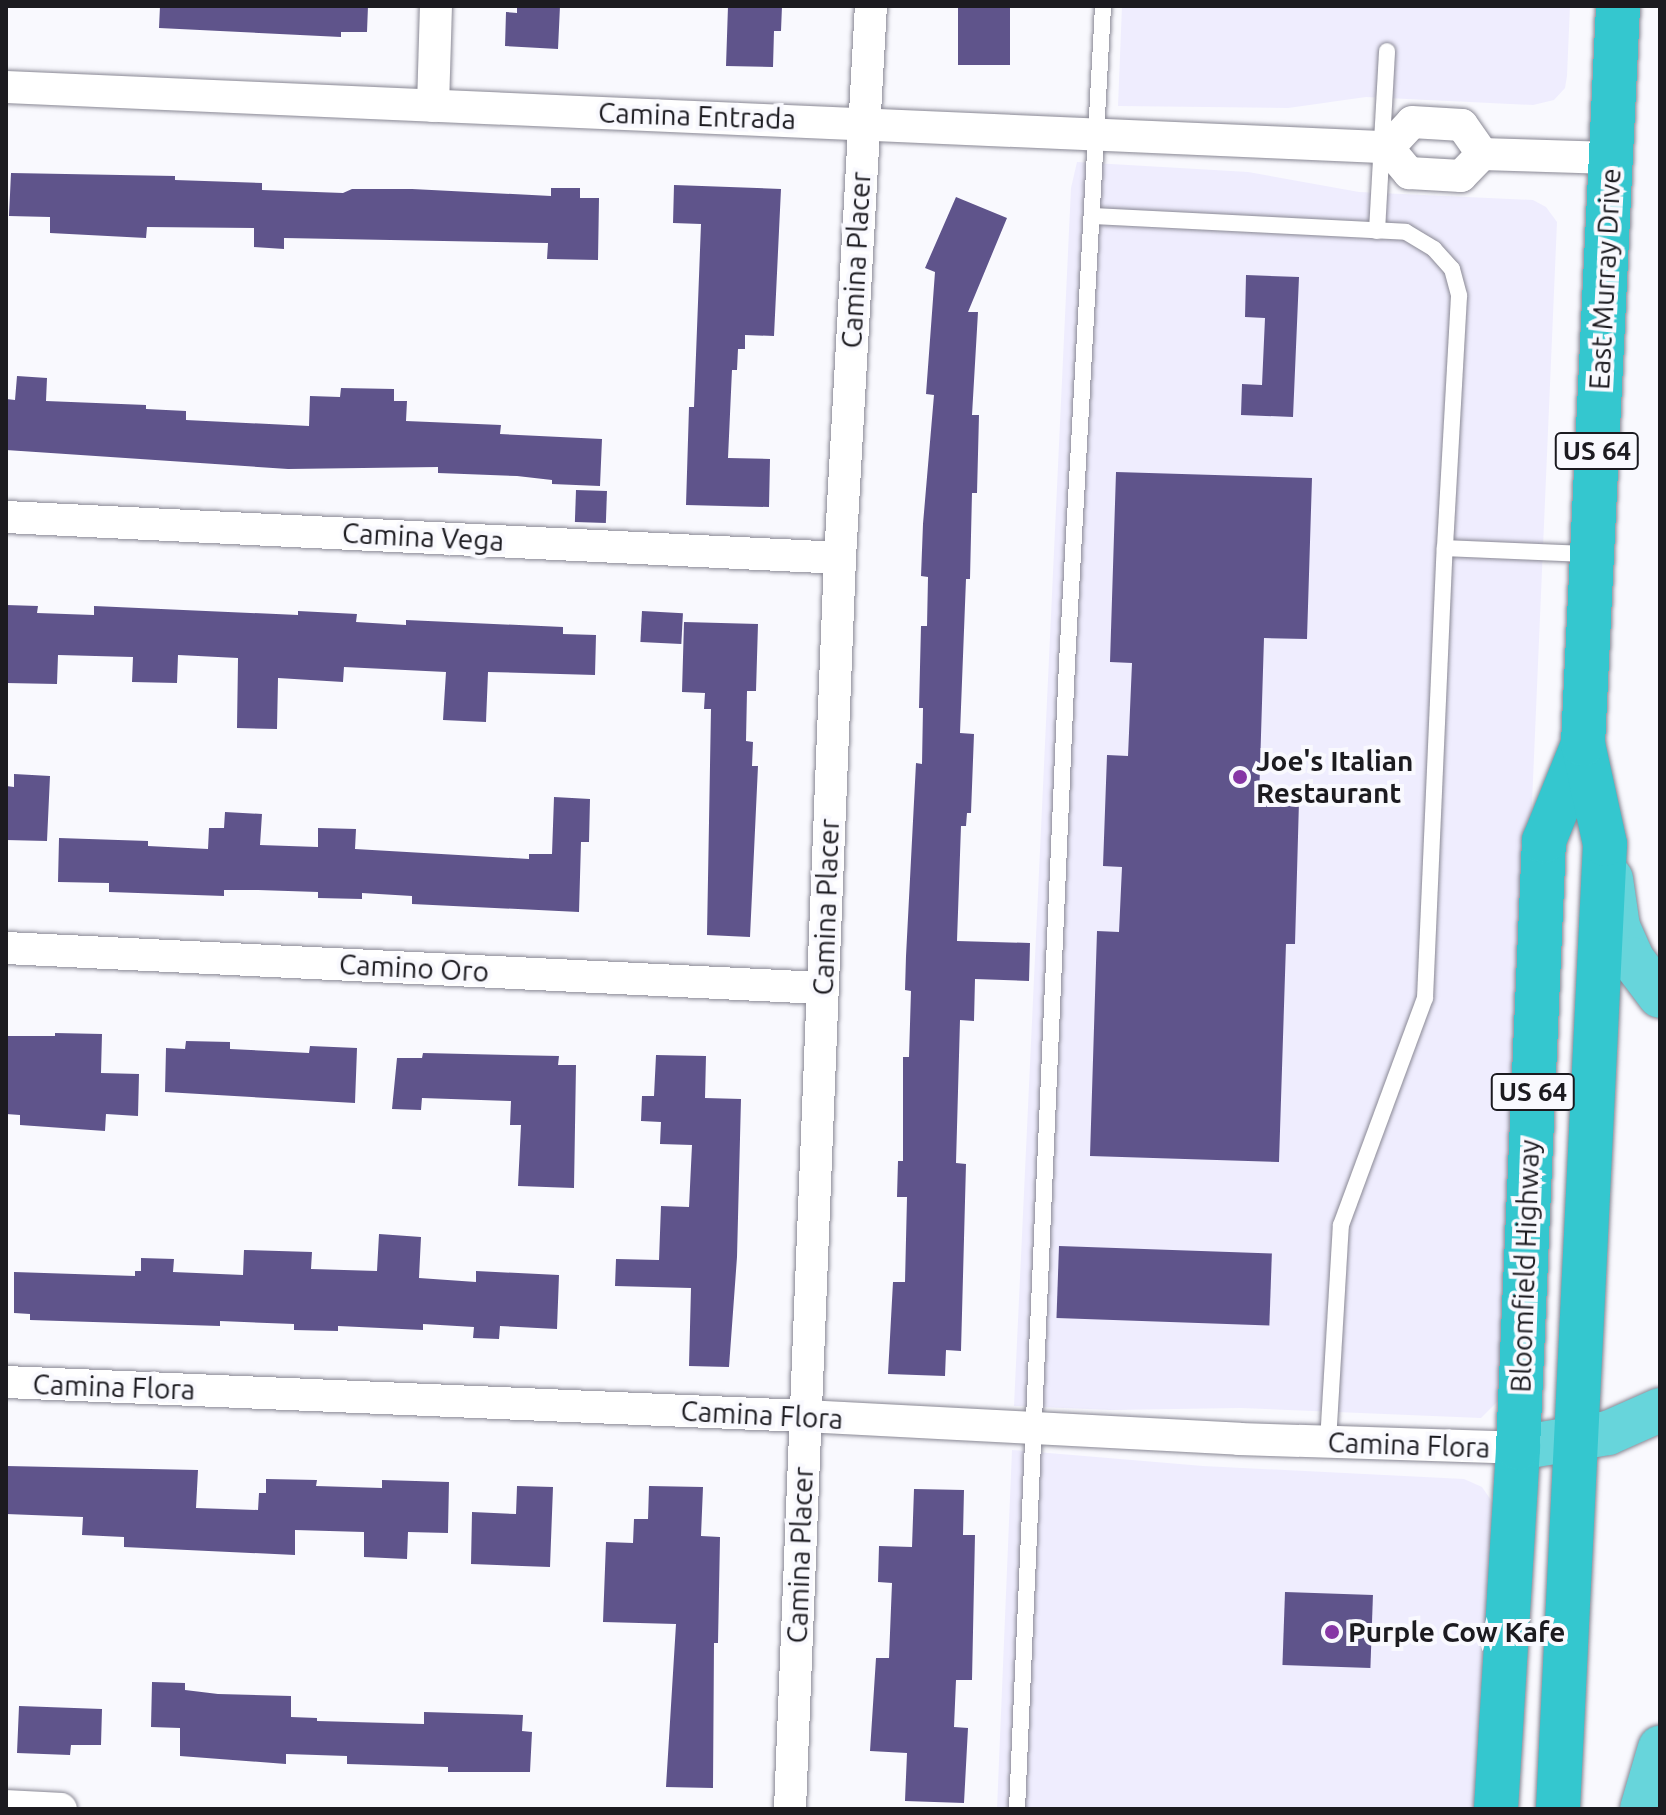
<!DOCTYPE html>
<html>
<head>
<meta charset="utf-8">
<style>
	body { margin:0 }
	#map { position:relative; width:1666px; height:1815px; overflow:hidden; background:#f9f9fe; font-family:Ubuntu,sans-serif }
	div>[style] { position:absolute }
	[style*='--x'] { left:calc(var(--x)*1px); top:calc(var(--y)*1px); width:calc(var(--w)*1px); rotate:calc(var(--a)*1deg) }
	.built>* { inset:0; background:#efedfe }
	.building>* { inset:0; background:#5f548b; transform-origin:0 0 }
	.roads { filter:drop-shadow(0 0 2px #898894) drop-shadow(0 0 2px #898894) }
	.service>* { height:16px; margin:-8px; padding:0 8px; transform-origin:8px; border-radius:8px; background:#fff }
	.minor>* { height:32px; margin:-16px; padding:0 16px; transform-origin:16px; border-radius:16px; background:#fff }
	.primary>* { height:44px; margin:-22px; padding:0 22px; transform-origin:22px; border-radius:22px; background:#67d5db }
	.trunk>* { height:44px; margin:-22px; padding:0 22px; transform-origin:22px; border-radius:22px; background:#34c7cf }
	.dots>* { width:22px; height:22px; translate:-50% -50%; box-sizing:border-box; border:4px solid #f9f9fe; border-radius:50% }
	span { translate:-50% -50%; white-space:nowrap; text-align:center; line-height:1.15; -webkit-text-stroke:8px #f9f9fe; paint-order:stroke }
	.shield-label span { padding:2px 6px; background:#f9f9fe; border:2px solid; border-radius:6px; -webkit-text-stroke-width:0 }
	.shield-label { font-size:26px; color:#1c1b20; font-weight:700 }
	.street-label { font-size:28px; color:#1c1b20 }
	.poi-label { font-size:28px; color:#1c1b20; font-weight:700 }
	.left { translate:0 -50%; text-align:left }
	.frame { position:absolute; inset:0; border:8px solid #1c1b20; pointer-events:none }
</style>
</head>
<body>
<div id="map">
	<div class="built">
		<div style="clip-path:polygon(1122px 6px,1570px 6px,1567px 76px,1565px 88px,1554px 100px,1533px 105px,1366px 97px,1288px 108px,1118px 106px)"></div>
		<div style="clip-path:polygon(1077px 162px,1248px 172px,1359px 192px,1533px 200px,1546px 207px,1557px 222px,1517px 1152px,1500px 1399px,1481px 1418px,1241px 1408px,1111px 1410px,1014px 1406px,1071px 188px)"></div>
		<div style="clip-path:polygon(1012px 1450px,1203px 1466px,1464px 1479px,1482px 1487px,1493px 1503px,1480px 1809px,997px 1809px)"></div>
	</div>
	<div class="building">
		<div style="clip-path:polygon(160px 6px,368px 6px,367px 32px,341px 32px,341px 37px,159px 28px)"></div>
		<div style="clip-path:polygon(517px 6px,560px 6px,558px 49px,505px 46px,506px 12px,517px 13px)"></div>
		<div style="clip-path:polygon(728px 6px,782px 6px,781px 31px,774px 31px,773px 67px,726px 66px)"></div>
		<div style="left:958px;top:6px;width:52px;height:59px"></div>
		<div style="clip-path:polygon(11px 173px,175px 176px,175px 180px,262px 183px,262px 190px,343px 193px,352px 189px,412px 189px,551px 196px,551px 188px,580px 188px,580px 198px,599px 198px,598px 260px,547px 259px,548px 243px,284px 238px,284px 249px,254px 247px,254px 228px,147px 227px,146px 238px,50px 233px,50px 217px,9px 216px)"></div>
		<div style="clip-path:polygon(674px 185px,781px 189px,774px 336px,745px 335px,745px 349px,738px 349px,737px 370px,732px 370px,728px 458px,770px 459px,769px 507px,686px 505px,689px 407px,694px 407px,701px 224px,673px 223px)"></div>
		<div style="clip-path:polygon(956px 197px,1007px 218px,968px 312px,978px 312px,972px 415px,979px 415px,977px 493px,972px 493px,970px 579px,966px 579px,960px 733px,974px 734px,971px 813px,967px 813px,966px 826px,961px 826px,957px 941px,1030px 943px,1029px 981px,975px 979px,974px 1021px,960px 1020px,956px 1163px,966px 1164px,961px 1351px,946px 1350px,945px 1376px,888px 1374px,893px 1282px,905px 1282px,907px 1197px,897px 1197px,898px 1161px,903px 1161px,903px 1057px,909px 1057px,911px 991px,905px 990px,906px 956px,916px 763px,922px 764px,923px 708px,919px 708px,921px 626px,927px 626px,928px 577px,921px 576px,923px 524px,934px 395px,926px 394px,935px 272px,925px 268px)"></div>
		<div style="clip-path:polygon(1246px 275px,1299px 277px,1293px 417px,1241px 415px,1242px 384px,1262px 385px,1265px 318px,1245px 317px)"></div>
		<div style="clip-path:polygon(17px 376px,47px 378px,46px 401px,146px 405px,146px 409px,186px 411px,186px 420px,309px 426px,310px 396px,340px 397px,341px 388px,394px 389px,394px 401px,407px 401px,406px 421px,501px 425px,500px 434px,602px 439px,600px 486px,552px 484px,552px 480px,517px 476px,438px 473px,438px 467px,288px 469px,6px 450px,6px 399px,15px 400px)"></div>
		<div style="clip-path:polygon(1116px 472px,1312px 478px,1307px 639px,1264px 638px,1259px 800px,1299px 801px,1295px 944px,1286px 944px,1279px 1162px,1090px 1156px,1097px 931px,1119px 932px,1122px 867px,1103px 866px,1107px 755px,1128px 756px,1132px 663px,1110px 662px)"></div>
		<div style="left:576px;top:490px;width:31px;height:32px;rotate:2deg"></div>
		<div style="clip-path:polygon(6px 605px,38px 606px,37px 613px,94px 615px,94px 606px,298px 615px,298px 611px,357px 614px,356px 622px,406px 625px,406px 620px,563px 627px,563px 634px,596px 635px,595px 675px,488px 672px,486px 722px,443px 720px,446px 672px,344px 667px,343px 682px,278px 678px,277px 729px,237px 728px,238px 658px,178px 655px,177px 683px,132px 682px,133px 657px,58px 655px,57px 684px,6px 683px)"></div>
		<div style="left:642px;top:611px;width:41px;height:31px;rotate:3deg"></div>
		<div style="clip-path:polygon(684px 622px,758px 624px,756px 691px,747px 691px,746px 741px,753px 742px,752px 766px,758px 766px,750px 937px,707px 935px,711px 709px,704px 709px,705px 693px,682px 692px)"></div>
		<div style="clip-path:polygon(14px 774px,50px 776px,47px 841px,6px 840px,6px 786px,14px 787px)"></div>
		<div style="clip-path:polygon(554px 797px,590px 799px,589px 842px,581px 842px,579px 912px,412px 904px,412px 896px,362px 893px,362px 899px,318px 898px,318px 892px,258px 890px,224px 890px,224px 896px,109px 892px,109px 883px,58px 882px,59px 838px,148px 841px,148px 846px,208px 849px,209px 828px,224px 828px,225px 812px,262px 814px,260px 845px,318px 847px,318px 828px,356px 829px,355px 849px,529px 859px,529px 854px,552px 854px)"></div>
		<div style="clip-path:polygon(55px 1033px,102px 1034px,101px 1073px,139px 1074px,138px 1116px,106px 1114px,105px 1131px,20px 1125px,20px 1115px,6px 1114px,6px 1036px,55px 1036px)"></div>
		<div style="clip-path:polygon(186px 1041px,230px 1042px,230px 1049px,309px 1053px,310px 1046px,357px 1048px,355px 1103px,165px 1092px,166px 1048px,185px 1049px)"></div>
		<div style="clip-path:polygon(423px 1053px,559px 1056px,558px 1065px,576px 1065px,574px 1188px,518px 1186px,521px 1125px,510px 1125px,511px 1101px,422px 1098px,421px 1110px,392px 1109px,397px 1058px,422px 1058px)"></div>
		<div style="clip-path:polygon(656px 1055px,706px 1056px,705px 1098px,741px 1099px,737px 1257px,729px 1367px,689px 1366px,691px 1288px,615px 1286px,616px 1259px,659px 1260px,661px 1206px,689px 1207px,692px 1145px,660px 1144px,661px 1122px,641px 1121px,642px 1096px,654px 1096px)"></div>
		<div style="clip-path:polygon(379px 1234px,421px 1237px,419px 1278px,476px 1282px,476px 1271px,559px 1275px,557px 1329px,500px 1326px,499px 1339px,473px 1338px,474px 1327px,423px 1324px,423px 1330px,338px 1326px,338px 1331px,294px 1330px,294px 1324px,220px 1321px,220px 1326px,30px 1320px,30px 1314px,14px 1313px,14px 1272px,135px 1276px,135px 1271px,141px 1271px,141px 1258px,174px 1259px,173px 1272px,243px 1275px,244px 1250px,312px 1252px,311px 1269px,377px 1271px)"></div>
		<div style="left:1059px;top:1246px;width:213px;height:72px;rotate:2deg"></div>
		<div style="clip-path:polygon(6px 1466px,198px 1470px,196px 1508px,258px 1510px,259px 1493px,266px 1493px,266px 1479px,317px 1480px,316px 1486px,382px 1488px,382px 1480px,449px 1482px,448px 1533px,408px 1532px,407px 1559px,364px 1557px,364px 1532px,295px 1530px,295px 1555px,124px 1547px,124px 1537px,82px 1535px,83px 1517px,6px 1514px)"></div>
		<div style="clip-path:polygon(517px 1486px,553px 1487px,550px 1567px,471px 1564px,472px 1512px,516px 1514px)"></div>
		<div style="clip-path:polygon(649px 1486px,703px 1487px,701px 1536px,720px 1537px,718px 1643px,714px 1643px,713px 1788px,666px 1787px,676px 1624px,603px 1622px,606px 1542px,633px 1543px,634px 1519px,648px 1519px)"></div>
		<div style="clip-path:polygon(914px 1489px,964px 1490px,963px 1535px,975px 1535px,972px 1680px,956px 1680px,954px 1727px,968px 1728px,964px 1803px,905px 1801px,907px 1753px,870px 1751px,876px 1658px,889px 1658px,892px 1583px,878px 1582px,879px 1546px,912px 1547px)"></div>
		<div style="left:1285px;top:1592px;width:88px;height:73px;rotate:2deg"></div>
		<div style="clip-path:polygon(152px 1682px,185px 1683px,185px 1690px,218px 1694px,291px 1696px,291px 1717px,317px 1718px,317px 1721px,424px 1724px,424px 1712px,523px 1715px,522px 1731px,532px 1732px,530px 1772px,448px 1772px,448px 1767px,347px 1764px,347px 1756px,286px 1754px,286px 1764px,180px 1756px,180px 1728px,151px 1727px)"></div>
		<div style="clip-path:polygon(19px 1706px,102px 1709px,101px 1745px,71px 1745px,70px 1755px,17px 1753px)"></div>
	</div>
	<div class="roads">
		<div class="service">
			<div style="--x:1093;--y:216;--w:313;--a:2.9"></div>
			<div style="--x:1406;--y:232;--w:33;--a:31"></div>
			<div style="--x:1434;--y:249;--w:27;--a:48"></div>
			<div style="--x:1452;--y:269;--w:28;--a:75"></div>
			<div style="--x:1459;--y:296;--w:252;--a:93.2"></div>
			<div style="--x:1377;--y:231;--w:180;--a:-86.8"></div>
			<div style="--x:1328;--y:1442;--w:217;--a:-86.6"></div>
			<div style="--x:1341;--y:1225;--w:242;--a:-69.7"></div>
			<div style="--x:1425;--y:998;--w:450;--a:-87.5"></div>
			<div style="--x:1445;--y:548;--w:145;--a:2.4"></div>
			<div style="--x:1017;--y:1809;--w:1147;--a:-87.5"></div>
			<div style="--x:1067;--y:663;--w:658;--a:-86.86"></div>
		</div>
		<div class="minor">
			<div style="--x:6;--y:87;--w:1376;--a:2.5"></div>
			<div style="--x:1381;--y:147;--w:7;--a:8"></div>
			<div style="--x:1388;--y:148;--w:33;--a:50"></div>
			<div style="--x:1409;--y:173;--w:52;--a:3.3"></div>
			<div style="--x:1461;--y:176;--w:30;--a:-46"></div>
			<div style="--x:1482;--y:154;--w:129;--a:1.8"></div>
			<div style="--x:433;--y:106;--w:100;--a:-88.3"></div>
			<div style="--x:1388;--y:148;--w:35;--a:-47"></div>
			<div style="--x:1412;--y:122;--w:50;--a:3.4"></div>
			<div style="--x:1462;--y:125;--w:35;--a:55"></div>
			<div style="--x:6;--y:517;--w:835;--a:2.81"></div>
			<div style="--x:6;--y:948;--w:817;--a:2.81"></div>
			<div style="--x:6;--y:1382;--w:800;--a:2.44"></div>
			<div style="--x:805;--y:1416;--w:435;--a:3"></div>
			<div style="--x:1239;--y:1439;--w:279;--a:1.8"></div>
			<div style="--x:6;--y:1806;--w:55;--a:3.1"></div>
			<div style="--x:790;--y:1809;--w:1252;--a:-87.71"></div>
			<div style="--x:840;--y:558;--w:553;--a:-86.79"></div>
		</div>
		<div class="primary">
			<div style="--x:1611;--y:879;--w:49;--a:81.7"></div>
			<div style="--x:1618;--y:927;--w:35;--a:66"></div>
			<div style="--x:1632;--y:959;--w:46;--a:52.9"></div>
			<div style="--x:1518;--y:1448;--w:91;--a:-9.5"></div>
			<div style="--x:1608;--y:1433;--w:57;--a:-23.9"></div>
			<div style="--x:1642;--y:1809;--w:64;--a:-73.6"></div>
		</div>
		<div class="trunk">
			<div style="--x:1496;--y:1809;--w:362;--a:-86.5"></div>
			<div style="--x:1518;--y:1448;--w:608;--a:-87.55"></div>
			<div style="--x:1544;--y:841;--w:105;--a:-68.1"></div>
			<div style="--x:1558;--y:1809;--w:966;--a:-87.21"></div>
			<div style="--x:1605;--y:844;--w:102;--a:-102.4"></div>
			<div style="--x:1583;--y:744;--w:739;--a:-87.28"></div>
		</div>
	</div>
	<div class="dots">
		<div style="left:1240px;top:777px;background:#8636a5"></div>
		<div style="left:1332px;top:1632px;background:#8636a5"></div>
	</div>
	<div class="shield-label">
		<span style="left:1597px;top:451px">US 64</span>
		<span style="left:1533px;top:1092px">US 64</span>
	</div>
	<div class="street-label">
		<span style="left:697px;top:116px;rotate:2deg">Camina Entrada</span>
		<span style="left:856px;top:260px;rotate:-87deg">Camina Placer</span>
		<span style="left:1605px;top:279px;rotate:-87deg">East Murray Drive</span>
		<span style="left:423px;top:537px;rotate:3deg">Camina Vega</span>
		<span style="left:826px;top:907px;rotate:-88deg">Camina Placer</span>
		<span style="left:414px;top:968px;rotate:3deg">Camino Oro</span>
		<span style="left:1525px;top:1266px;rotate:-88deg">Bloomfield Highway</span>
		<span style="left:114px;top:1387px;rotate:2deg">Camina Flora</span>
		<span style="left:762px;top:1415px;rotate:3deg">Camina Flora</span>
		<span style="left:1409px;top:1445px;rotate:2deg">Camina Flora</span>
		<span style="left:800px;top:1555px;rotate:-88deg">Camina Placer</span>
	</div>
	<div class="poi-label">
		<span class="left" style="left:1256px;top:777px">Joe's Italian<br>Restaurant</span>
		<span class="left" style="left:1348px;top:1632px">Purple Cow Kafe</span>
	</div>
	<div class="frame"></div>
</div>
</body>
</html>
